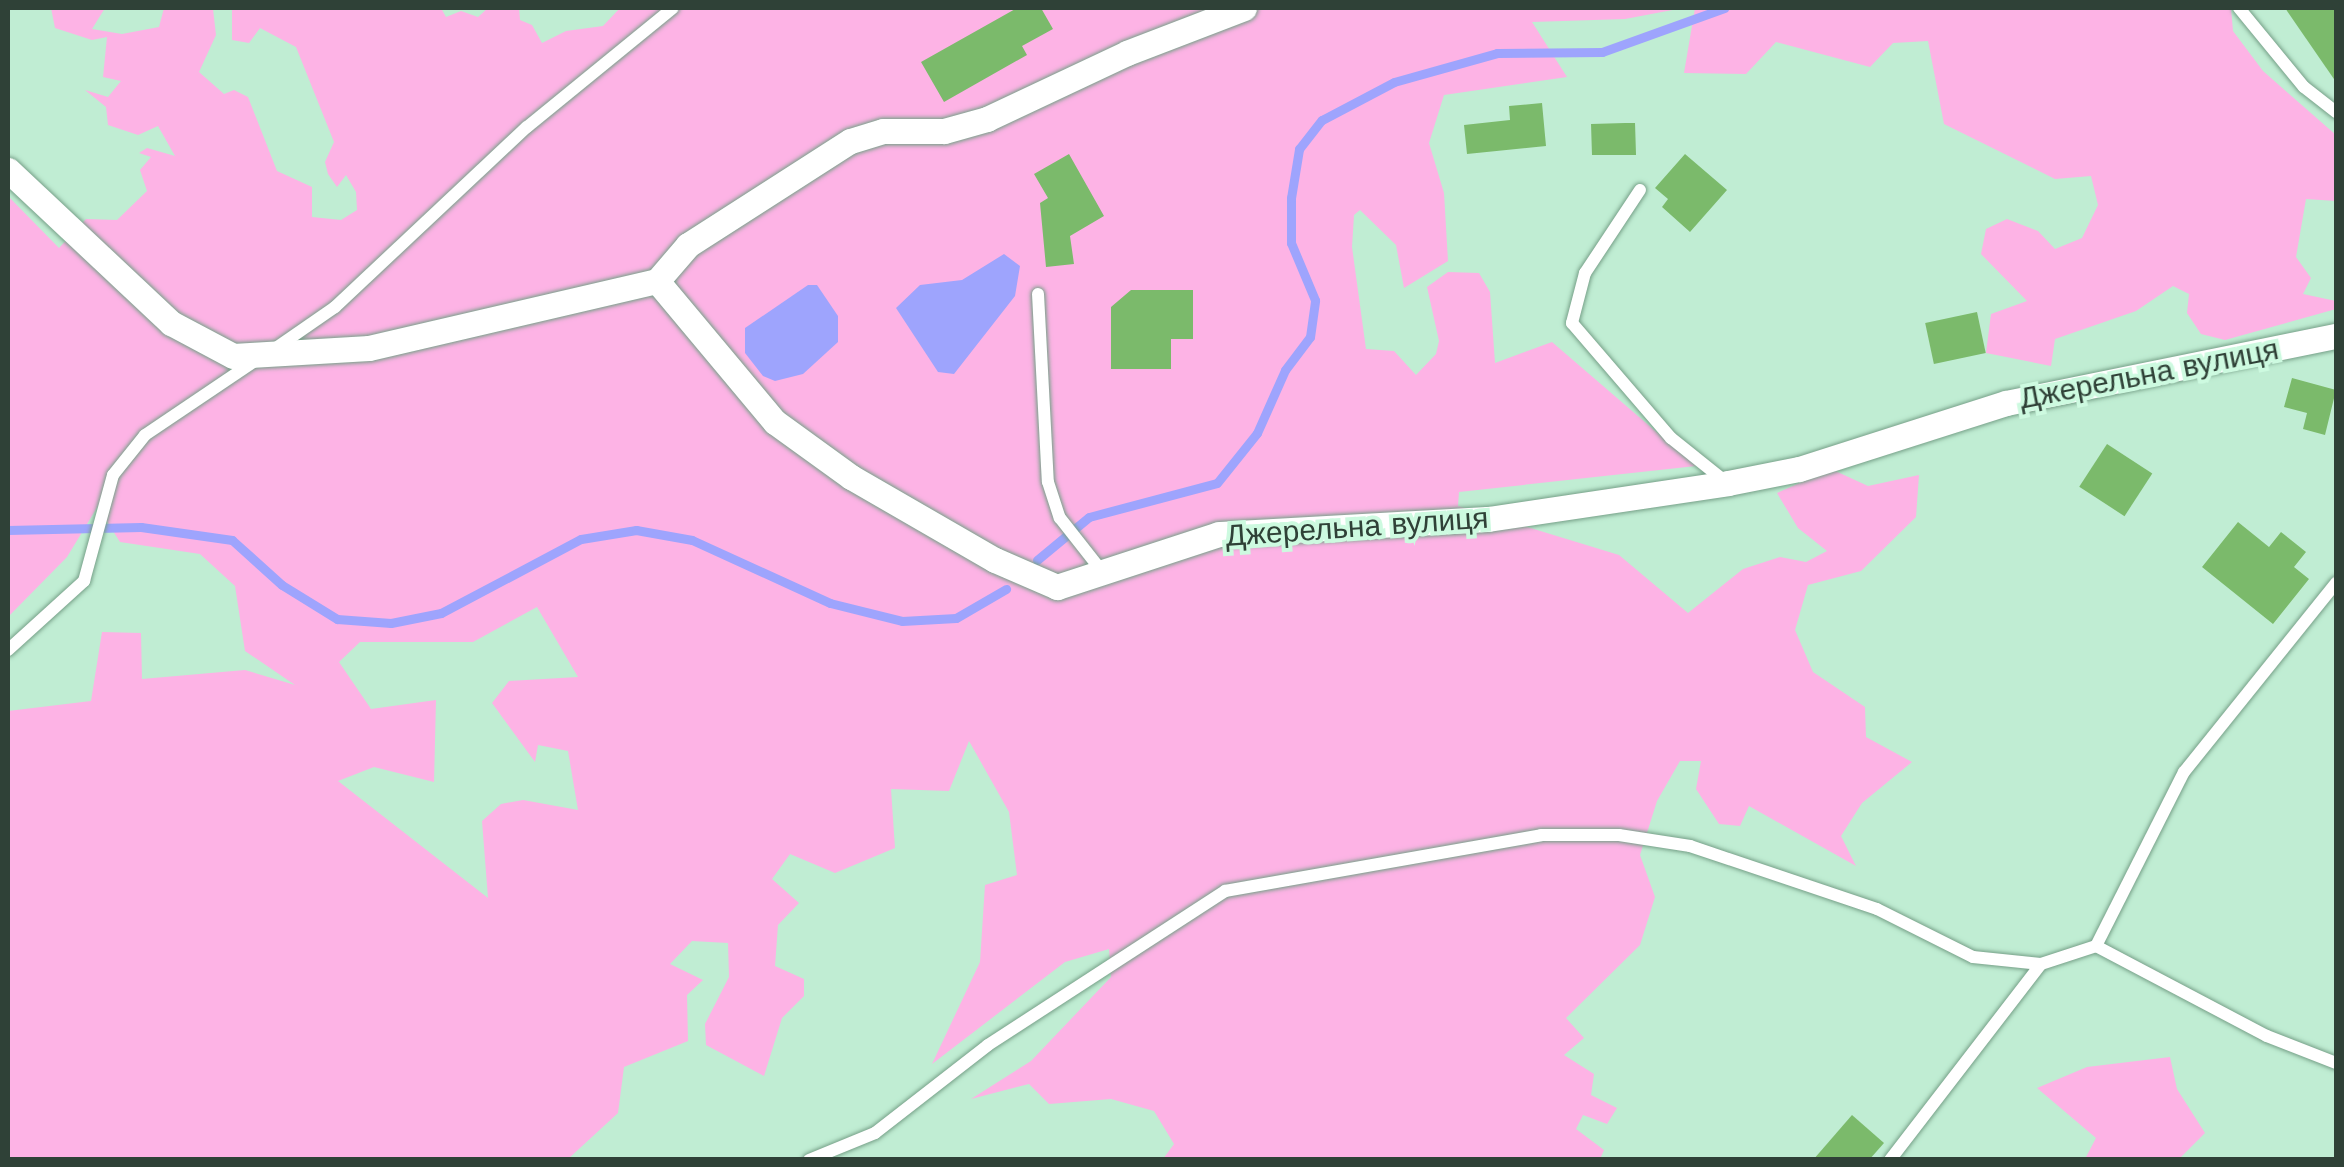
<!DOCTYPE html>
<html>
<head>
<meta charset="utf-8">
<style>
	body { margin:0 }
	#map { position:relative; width:2344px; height:1167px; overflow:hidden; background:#c0edd3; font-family:"Work Sans",sans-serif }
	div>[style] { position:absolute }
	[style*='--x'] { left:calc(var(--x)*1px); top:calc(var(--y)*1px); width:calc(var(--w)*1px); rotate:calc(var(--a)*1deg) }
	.green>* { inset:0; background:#fdb3e5 }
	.water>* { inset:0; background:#9ea4fd }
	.stream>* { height:9px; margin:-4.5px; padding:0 4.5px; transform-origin:4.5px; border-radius:4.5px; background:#9ea4fd }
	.building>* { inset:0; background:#7bba6b; transform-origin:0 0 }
	.roads { filter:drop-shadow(0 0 2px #76a088) drop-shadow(0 0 2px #76a088) }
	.lane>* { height:12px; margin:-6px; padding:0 6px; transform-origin:6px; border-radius:6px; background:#fff }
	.street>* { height:25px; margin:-12.5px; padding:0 12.5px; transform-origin:12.5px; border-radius:12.5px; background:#fff }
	span { translate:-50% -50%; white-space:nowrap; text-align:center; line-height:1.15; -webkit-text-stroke:8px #cdfae0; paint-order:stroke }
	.street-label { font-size:30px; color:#2f4137 }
	.frame { position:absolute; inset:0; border:10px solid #2f4137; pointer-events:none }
</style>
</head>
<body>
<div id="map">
	<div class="green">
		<div style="clip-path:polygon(evenodd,51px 8px,105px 8px,92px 29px,122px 34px,159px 27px,164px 8px,213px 9px,216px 35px,199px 72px,224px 94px,234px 90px,248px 97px,277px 171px,312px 187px,312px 217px,341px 220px,357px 210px,356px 192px,346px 175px,337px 187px,328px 174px,325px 162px,334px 142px,296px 47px,260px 28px,249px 43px,232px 40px,232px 8px,441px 8px,446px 17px,461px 11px,478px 17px,488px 8px,519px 8px,520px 20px,532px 25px,542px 43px,566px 31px,603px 26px,620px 8px,1683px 8px,1625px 19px,1532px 22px,1567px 77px,1444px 95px,1429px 143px,1444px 193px,1448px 261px,1404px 288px,1396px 245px,1360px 210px,1354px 215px,1352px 247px,1366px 349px,1394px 351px,1416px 375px,1436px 354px,1439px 341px,1427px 287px,1448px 272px,1479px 273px,1490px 292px,1495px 363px,1552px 342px,1696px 466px,1459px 492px,1458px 506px,1619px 555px,1688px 613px,1743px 569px,1780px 557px,1806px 562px,1827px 551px,1798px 528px,1777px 493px,1831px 469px,1868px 486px,1919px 475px,1916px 517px,1861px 571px,1808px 585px,1795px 630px,1813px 672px,1865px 707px,1866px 737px,1912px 762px,1862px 803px,1841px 836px,1856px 866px,1749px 806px,1740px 826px,1719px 824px,1696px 789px,1701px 761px,1680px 761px,1657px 801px,1640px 855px,1655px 897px,1640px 945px,1566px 1018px,1584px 1038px,1564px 1055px,1594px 1074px,1591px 1095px,1617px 1108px,1607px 1124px,1583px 1115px,1576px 1129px,1604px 1150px,1600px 1159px,1163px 1159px,1174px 1144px,1154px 1111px,1111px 1099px,1049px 1104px,1029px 1084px,971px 1099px,1031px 1061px,1111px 977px,1109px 949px,1065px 962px,932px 1064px,980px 962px,985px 885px,1017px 875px,1009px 812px,969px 741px,949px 791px,891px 789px,895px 848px,835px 873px,790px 854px,772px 879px,799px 903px,778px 925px,775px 966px,804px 979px,804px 996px,782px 1018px,764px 1076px,706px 1045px,705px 1024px,729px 977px,728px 943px,692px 941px,670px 964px,703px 980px,687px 995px,688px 1041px,624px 1067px,618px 1113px,568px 1159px,8px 1159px,8px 711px,91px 701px,102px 632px,141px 633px,142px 679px,245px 670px,295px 685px,245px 651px,235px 586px,200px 554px,120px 542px,99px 509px,135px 445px,67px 557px,8px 617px,8px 196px,59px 248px,86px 219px,117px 220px,147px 191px,140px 170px,151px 157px,139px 153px,147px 148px,175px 156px,158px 126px,138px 135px,108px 125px,106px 107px,85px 90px,108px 97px,121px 81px,103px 77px,107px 37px,92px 40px,55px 28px,51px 8px,537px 607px,578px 677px,509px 681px,492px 703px,535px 762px,538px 745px,568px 751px,578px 810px,523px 800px,501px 804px,482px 821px,488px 898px,338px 781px,374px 767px,434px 782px,436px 700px,371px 709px,339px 662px,360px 642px,473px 642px,537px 607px)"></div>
		<div style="clip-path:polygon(1695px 8px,2231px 8px,2233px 31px,2263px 71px,2336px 135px,2336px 201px,2306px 199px,2296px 257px,2311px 278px,2303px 294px,2336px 301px,2336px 309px,2225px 340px,2201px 334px,2187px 313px,2189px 294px,2173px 286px,2136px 311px,2055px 339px,2051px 366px,1986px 353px,1991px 314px,2027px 301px,1981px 254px,1986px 229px,2007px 219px,2038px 231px,2055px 249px,2082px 238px,2098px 205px,2091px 176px,2055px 179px,1944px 124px,1928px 41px,1893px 43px,1870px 67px,1776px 42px,1746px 74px,1684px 73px)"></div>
		<div style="clip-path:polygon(2170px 1057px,2177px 1089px,2205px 1133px,2179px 1159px,2085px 1159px,2096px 1138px,2037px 1088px,2087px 1067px)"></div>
	</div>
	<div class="water">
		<div style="clip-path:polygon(1004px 254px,1020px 266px,1015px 296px,954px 374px,938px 372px,896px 308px,920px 285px,962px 280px)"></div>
		<div style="clip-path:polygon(808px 285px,817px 285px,838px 316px,838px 342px,803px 374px,775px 381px,763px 376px,745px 353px,745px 328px)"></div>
	</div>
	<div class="stream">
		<div style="--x:8;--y:530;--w:133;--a:-1.3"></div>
		<div style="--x:141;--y:527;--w:92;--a:8.1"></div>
		<div style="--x:232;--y:540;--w:67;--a:42"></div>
		<div style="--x:282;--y:585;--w:65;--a:31.7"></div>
		<div style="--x:337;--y:619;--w:54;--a:4.2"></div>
		<div style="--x:391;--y:623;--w:51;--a:-11.3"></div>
		<div style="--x:441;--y:613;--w:158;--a:-27.9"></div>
		<div style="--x:581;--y:539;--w:56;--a:-9.3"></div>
		<div style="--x:636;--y:530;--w:57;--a:10.1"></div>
		<div style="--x:692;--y:540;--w:152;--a:24.5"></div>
		<div style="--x:830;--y:603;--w:74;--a:14"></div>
		<div style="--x:902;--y:621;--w:54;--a:-3.2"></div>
		<div style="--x:956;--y:618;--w:58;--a:-30.1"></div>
		<div style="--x:1037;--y:560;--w:67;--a:-39.6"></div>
		<div style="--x:1089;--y:517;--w:132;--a:-14.9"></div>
		<div style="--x:1217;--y:483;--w:64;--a:-51.3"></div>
		<div style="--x:1257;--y:433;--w:69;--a:-66"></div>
		<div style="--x:1285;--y:370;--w:41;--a:-52.9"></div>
		<div style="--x:1310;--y:337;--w:37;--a:-82"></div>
		<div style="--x:1315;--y:300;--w:62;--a:-112.8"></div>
		<div style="--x:1291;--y:243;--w:45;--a:-90"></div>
		<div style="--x:1291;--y:198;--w:50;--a:-80.7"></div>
		<div style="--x:1299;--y:149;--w:37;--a:-52"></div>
		<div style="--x:1322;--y:120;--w:81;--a:-27.8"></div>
		<div style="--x:1394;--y:82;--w:107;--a:-15.7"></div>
		<div style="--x:1497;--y:53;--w:105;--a:-0.5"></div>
		<div style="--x:1602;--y:52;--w:130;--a:-19.8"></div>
	</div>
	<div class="building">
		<div style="clip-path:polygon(1017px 8px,1041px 8px,1053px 29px,1022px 46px,1027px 55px,944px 102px,921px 62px)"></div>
		<div style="clip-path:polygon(2285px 8px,2336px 8px,2336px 82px)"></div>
		<div style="clip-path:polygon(1542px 103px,1546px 146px,1467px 154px,1464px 125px,1510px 120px,1509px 106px)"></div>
		<div style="clip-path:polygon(1625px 123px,1635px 123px,1636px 155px,1592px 155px,1591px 124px)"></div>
		<div style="clip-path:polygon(1069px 154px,1104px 216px,1070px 236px,1074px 264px,1046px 267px,1040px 203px,1048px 198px,1034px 174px)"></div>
		<div style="clip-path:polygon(1685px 154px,1727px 190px,1690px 232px,1662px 207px,1668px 199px,1655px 188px)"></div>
		<div style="clip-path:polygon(1131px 290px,1193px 290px,1193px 339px,1171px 339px,1171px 369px,1111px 369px,1111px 307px)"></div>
		<div style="left:1977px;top:312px;width:42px;height:53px;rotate:78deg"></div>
		<div style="clip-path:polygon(2292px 378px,2336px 390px,2325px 435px,2303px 429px,2307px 413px,2284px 407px)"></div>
		<div style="left:2107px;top:444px;width:54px;height:51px;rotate:33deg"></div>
		<div style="clip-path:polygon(2238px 522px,2269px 547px,2281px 532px,2306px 552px,2294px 567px,2309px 579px,2273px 624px,2202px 567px)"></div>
		<div style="clip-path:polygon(1852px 1115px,1884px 1143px,1869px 1160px,1813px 1160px)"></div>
	</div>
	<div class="roads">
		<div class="lane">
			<div style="--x:2239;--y:8;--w:102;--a:50.6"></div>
			<div style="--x:2304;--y:87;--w:41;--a:38"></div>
			<div style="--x:1640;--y:190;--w:100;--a:123.5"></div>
			<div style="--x:1585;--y:273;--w:52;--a:104.6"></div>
			<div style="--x:1572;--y:323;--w:152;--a:49.3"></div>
			<div style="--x:1671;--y:438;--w:70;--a:38.7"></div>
			<div style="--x:1038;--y:294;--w:188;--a:87"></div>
			<div style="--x:1048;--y:482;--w:38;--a:72"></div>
			<div style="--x:1060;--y:518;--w:71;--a:51.8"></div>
			<div style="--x:273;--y:350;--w:75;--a:-34.7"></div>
			<div style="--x:335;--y:307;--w:263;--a:-43.2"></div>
			<div style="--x:527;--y:127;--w:188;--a:-39.2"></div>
			<div style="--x:8;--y:650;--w:103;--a:-42.2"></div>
			<div style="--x:84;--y:581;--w:110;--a:-74.7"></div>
			<div style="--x:113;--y:475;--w:51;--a:-51.3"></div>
			<div style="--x:145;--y:435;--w:134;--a:-34"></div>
			<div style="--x:2096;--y:946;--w:195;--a:-63.2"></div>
			<div style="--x:2184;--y:772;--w:243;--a:-51.2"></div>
			<div style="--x:809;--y:1160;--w:71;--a:-22.2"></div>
			<div style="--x:875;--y:1133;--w:143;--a:-37.9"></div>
			<div style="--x:988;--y:1045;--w:283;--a:-33"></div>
			<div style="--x:1225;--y:891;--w:321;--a:-10"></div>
			<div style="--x:1541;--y:835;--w:78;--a:0"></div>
			<div style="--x:1619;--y:835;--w:72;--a:8.8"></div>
			<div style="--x:1690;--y:846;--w:197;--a:18.6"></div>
			<div style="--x:1877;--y:909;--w:107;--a:26.6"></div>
			<div style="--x:1973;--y:957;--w:68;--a:5.9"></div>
			<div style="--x:1890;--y:1160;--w:247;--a:-52.4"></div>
			<div style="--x:2041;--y:964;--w:58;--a:-18.1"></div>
			<div style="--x:2096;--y:946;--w:193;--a:27.8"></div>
			<div style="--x:2267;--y:1036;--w:74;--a:21.4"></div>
		</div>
		<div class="street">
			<div style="--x:1244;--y:8;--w:125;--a:159"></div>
			<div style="--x:1127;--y:53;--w:155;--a:154.8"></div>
			<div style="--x:987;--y:119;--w:45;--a:164.4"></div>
			<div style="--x:944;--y:131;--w:61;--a:180"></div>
			<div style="--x:883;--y:131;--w:34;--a:163"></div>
			<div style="--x:850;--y:141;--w:193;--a:147.3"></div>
			<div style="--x:688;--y:245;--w:48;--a:130.7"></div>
			<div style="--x:657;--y:281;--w:184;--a:50.1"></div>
			<div style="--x:775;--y:422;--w:94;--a:35.9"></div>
			<div style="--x:851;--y:477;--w:166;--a:30"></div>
			<div style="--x:995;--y:560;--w:68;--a:23.5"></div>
			<div style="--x:1057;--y:587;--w:170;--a:-18.1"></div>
			<div style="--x:1219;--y:534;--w:269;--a:-3.2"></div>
			<div style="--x:1488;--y:519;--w:243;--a:-8.5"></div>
			<div style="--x:1728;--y:483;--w:72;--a:-11.2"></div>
			<div style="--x:1799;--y:469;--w:217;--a:-17.7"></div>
			<div style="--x:2006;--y:403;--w:337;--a:-11.5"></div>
			<div style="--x:8;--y:170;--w:224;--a:43.2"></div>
			<div style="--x:171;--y:323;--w:70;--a:28"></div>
			<div style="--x:233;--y:356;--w:136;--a:-3.4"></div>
			<div style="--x:369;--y:348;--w:296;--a:-13.1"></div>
		</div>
	</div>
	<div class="street-label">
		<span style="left:2149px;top:374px;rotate:-11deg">Джерельна вулиця</span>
		<span style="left:1357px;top:527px;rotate:-4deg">Джерельна вулиця</span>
	</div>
	<div class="frame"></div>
</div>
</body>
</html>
